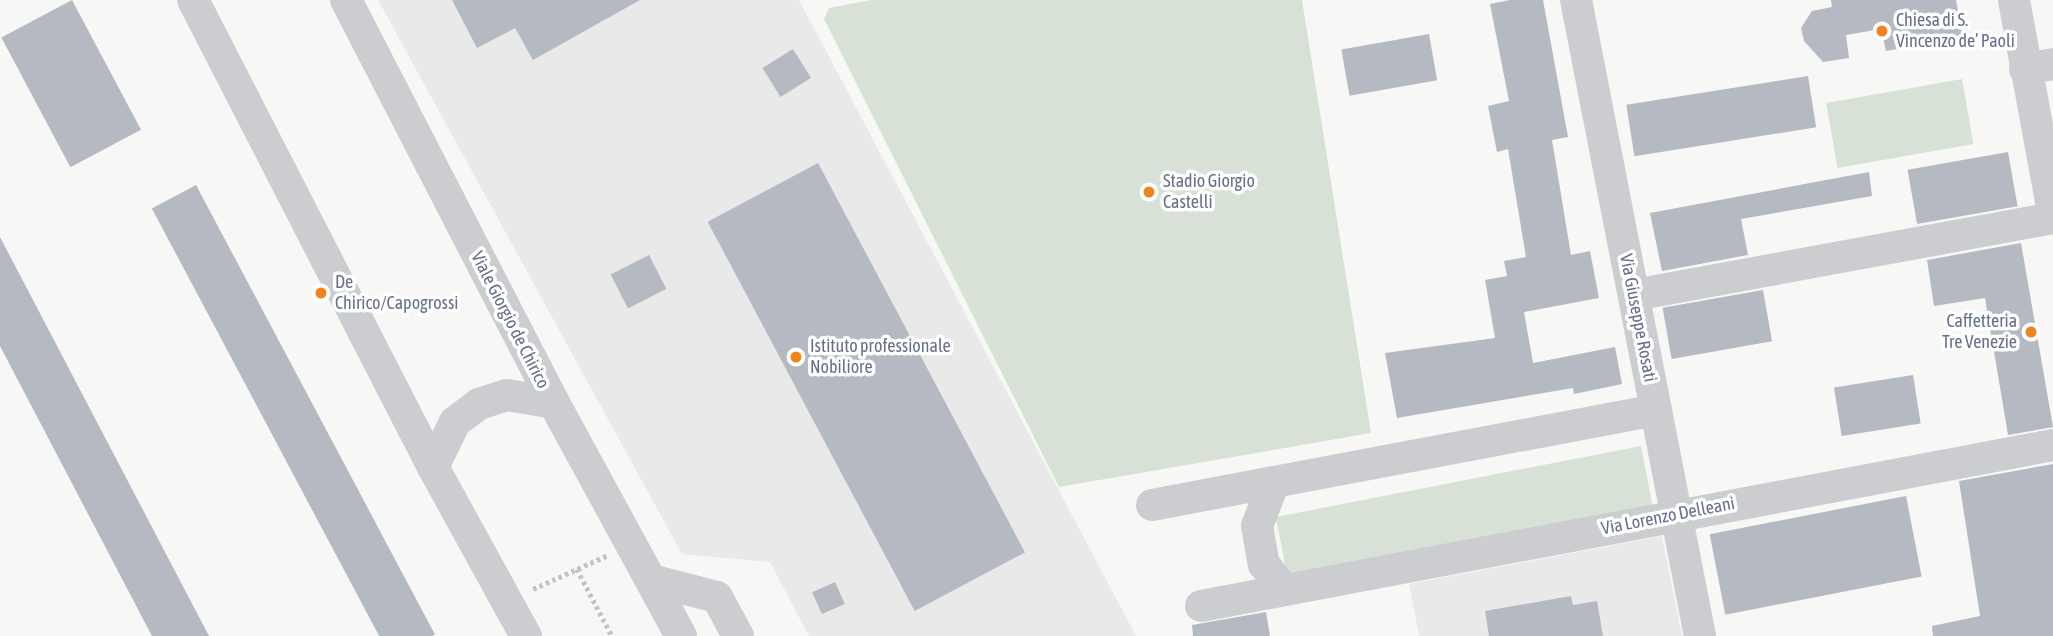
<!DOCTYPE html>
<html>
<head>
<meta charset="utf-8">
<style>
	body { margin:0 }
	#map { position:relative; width:2053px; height:636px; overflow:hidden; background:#f7f8f5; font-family:"Asap Condensed",sans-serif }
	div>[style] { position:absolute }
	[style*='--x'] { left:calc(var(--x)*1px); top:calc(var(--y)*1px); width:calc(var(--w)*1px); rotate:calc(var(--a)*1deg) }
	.built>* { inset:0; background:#e8e9e8 }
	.green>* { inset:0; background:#d7e1d6; transform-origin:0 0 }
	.building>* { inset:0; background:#b5b9c2; transform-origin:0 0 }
	.path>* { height:4.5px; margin-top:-2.25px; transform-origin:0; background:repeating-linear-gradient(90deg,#c1c3c6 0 3.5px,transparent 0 7px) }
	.minor>* { height:32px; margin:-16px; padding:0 16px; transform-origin:16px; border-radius:16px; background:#cbcdd1 }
	.dots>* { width:19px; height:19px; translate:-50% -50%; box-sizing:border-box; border:4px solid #fff; border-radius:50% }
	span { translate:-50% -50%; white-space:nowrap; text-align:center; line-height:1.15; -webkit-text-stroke:7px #fff; paint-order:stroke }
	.poi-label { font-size:18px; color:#657089 }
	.left { translate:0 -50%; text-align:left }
	.right { translate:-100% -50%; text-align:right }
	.street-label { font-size:18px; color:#657089 }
</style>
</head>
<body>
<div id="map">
	<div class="built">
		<div style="clip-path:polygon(378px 0,799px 0,1136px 636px,809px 636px,770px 562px,682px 554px)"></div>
		<div style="clip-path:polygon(1662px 536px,1682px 636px,1419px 636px,1409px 584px)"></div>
	</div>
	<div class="green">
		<div style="clip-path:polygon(871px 0,1302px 0,1371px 433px,1059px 487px,824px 19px,829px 8px)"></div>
		<div style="left:1962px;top:79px;width:66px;height:138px;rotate:80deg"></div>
		<div style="left:1641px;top:446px;width:66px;height:372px;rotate:79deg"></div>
	</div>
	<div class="building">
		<div style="left:72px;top:0;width:147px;height:80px;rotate:62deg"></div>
		<div style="clip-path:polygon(452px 0,640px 0,533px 60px,515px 28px,477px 48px)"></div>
		<div style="clip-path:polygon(1510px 0,1543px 0,1568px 137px,1552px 140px,1571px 255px,1590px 251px,1599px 298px,1524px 312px,1533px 363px,1615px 347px,1622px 384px,1574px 394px,1573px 388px,1397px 418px,1385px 353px,1495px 338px,1485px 280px,1507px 276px,1504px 261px,1526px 257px,1508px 149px,1497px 152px,1488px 106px,1509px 101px,1490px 4px)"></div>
		<div style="clip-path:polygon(1831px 0,1956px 0,1963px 37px,1886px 51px,1881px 29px,1846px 35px,1849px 58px,1823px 62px,1804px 41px,1801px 28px,1812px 11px,1832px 7px)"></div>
		<div style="left:1429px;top:34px;width:47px;height:89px;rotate:80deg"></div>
		<div style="left:793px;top:49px;width:34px;height:36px;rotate:58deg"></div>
		<div style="left:1808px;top:76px;width:52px;height:184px;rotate:81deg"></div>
		<div style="left:2008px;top:152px;width:55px;height:102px;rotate:80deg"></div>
		<div style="left:818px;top:163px;width:441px;height:125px;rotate:62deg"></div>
		<div style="clip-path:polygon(1869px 172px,1872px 196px,1741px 219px,1748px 255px,1662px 271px,1650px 213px)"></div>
		<div style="left:196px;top:185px;width:509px;height:50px;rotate:62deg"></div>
		<div style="clip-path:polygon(0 237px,209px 636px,152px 636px,0 346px)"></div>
		<div style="clip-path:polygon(2021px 243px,2053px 427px,2008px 435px,1985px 298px,1934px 306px,1927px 260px)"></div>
		<div style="left:649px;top:255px;width:38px;height:43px;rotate:63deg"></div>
		<div style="left:1763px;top:290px;width:52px;height:102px;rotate:80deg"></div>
		<div style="left:1913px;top:375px;width:49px;height:80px;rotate:81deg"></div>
		<div style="clip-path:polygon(2053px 464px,2053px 636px,1933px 636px,1932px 626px,1980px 616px,1959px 481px)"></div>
		<div style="left:1906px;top:496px;width:82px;height:200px;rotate:79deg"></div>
		<div style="left:835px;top:582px;width:24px;height:25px;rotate:66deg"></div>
		<div style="clip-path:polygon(1571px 596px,1573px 605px,1597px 601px,1603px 636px,1489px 636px,1485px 611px)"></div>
		<div style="clip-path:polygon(1266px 612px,1270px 636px,1193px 636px,1192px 625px)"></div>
	</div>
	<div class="path">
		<div style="--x:577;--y:569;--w:76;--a:62.4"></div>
		<div style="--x:533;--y:589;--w:82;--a:-24.4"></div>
	</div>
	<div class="minor">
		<div style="--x:193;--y:0;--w:525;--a:62.8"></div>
		<div style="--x:433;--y:467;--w:193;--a:61.2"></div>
		<div style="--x:346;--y:0;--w:454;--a:62.7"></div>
		<div style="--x:554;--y:403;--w:265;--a:61.4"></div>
		<div style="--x:1576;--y:0;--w:648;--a:78.97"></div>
		<div style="--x:2014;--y:0;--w:217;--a:79.6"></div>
		<div style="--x:2025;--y:69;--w:28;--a:-10"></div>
		<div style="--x:1634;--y:295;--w:426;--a:-10.4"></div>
		<div style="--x:433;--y:467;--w:50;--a:-63.9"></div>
		<div style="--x:455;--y:422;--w:30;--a:-37"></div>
		<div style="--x:479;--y:404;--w:29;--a:-18"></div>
		<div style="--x:507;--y:395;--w:48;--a:9.7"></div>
		<div style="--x:1274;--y:482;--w:47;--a:111.1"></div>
		<div style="--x:1257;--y:526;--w:39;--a:80"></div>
		<div style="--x:1264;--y:564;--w:33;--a:52"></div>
		<div style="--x:1152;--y:505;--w:513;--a:-10.67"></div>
		<div style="--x:651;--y:580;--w:68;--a:14.4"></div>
		<div style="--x:717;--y:597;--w:44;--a:61.7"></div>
		<div style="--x:1201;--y:606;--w:867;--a:-10.7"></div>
	</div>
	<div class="dots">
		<div style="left:1882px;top:31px;background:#f1831c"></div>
		<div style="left:1149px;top:192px;background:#f1831c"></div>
		<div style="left:321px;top:293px;background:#f1831c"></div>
		<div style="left:2031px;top:332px;background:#f1831c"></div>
		<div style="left:796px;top:357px;background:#f1831c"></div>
	</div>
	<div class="poi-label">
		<span class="left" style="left:1896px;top:31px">Chiesa di S.<br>Vincenzo de’ Paoli</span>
		<span class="left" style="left:1163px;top:192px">Stadio Giorgio<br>Castelli</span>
		<span class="left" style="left:335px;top:293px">De<br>Chirico/Capogrossi</span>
		<span class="right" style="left:2017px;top:332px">Caffetteria<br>Tre Venezie</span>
		<span class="left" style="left:810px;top:357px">Istituto professionale<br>Nobiliore</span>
	</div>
	<div class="street-label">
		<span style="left:1638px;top:318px;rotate:79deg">Via Giuseppe Rosati</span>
		<span style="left:510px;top:320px;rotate:63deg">Viale Giorgio de Chirico</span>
		<span style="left:1668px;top:516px;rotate:-11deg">Via Lorenzo Delleani</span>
	</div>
</div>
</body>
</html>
